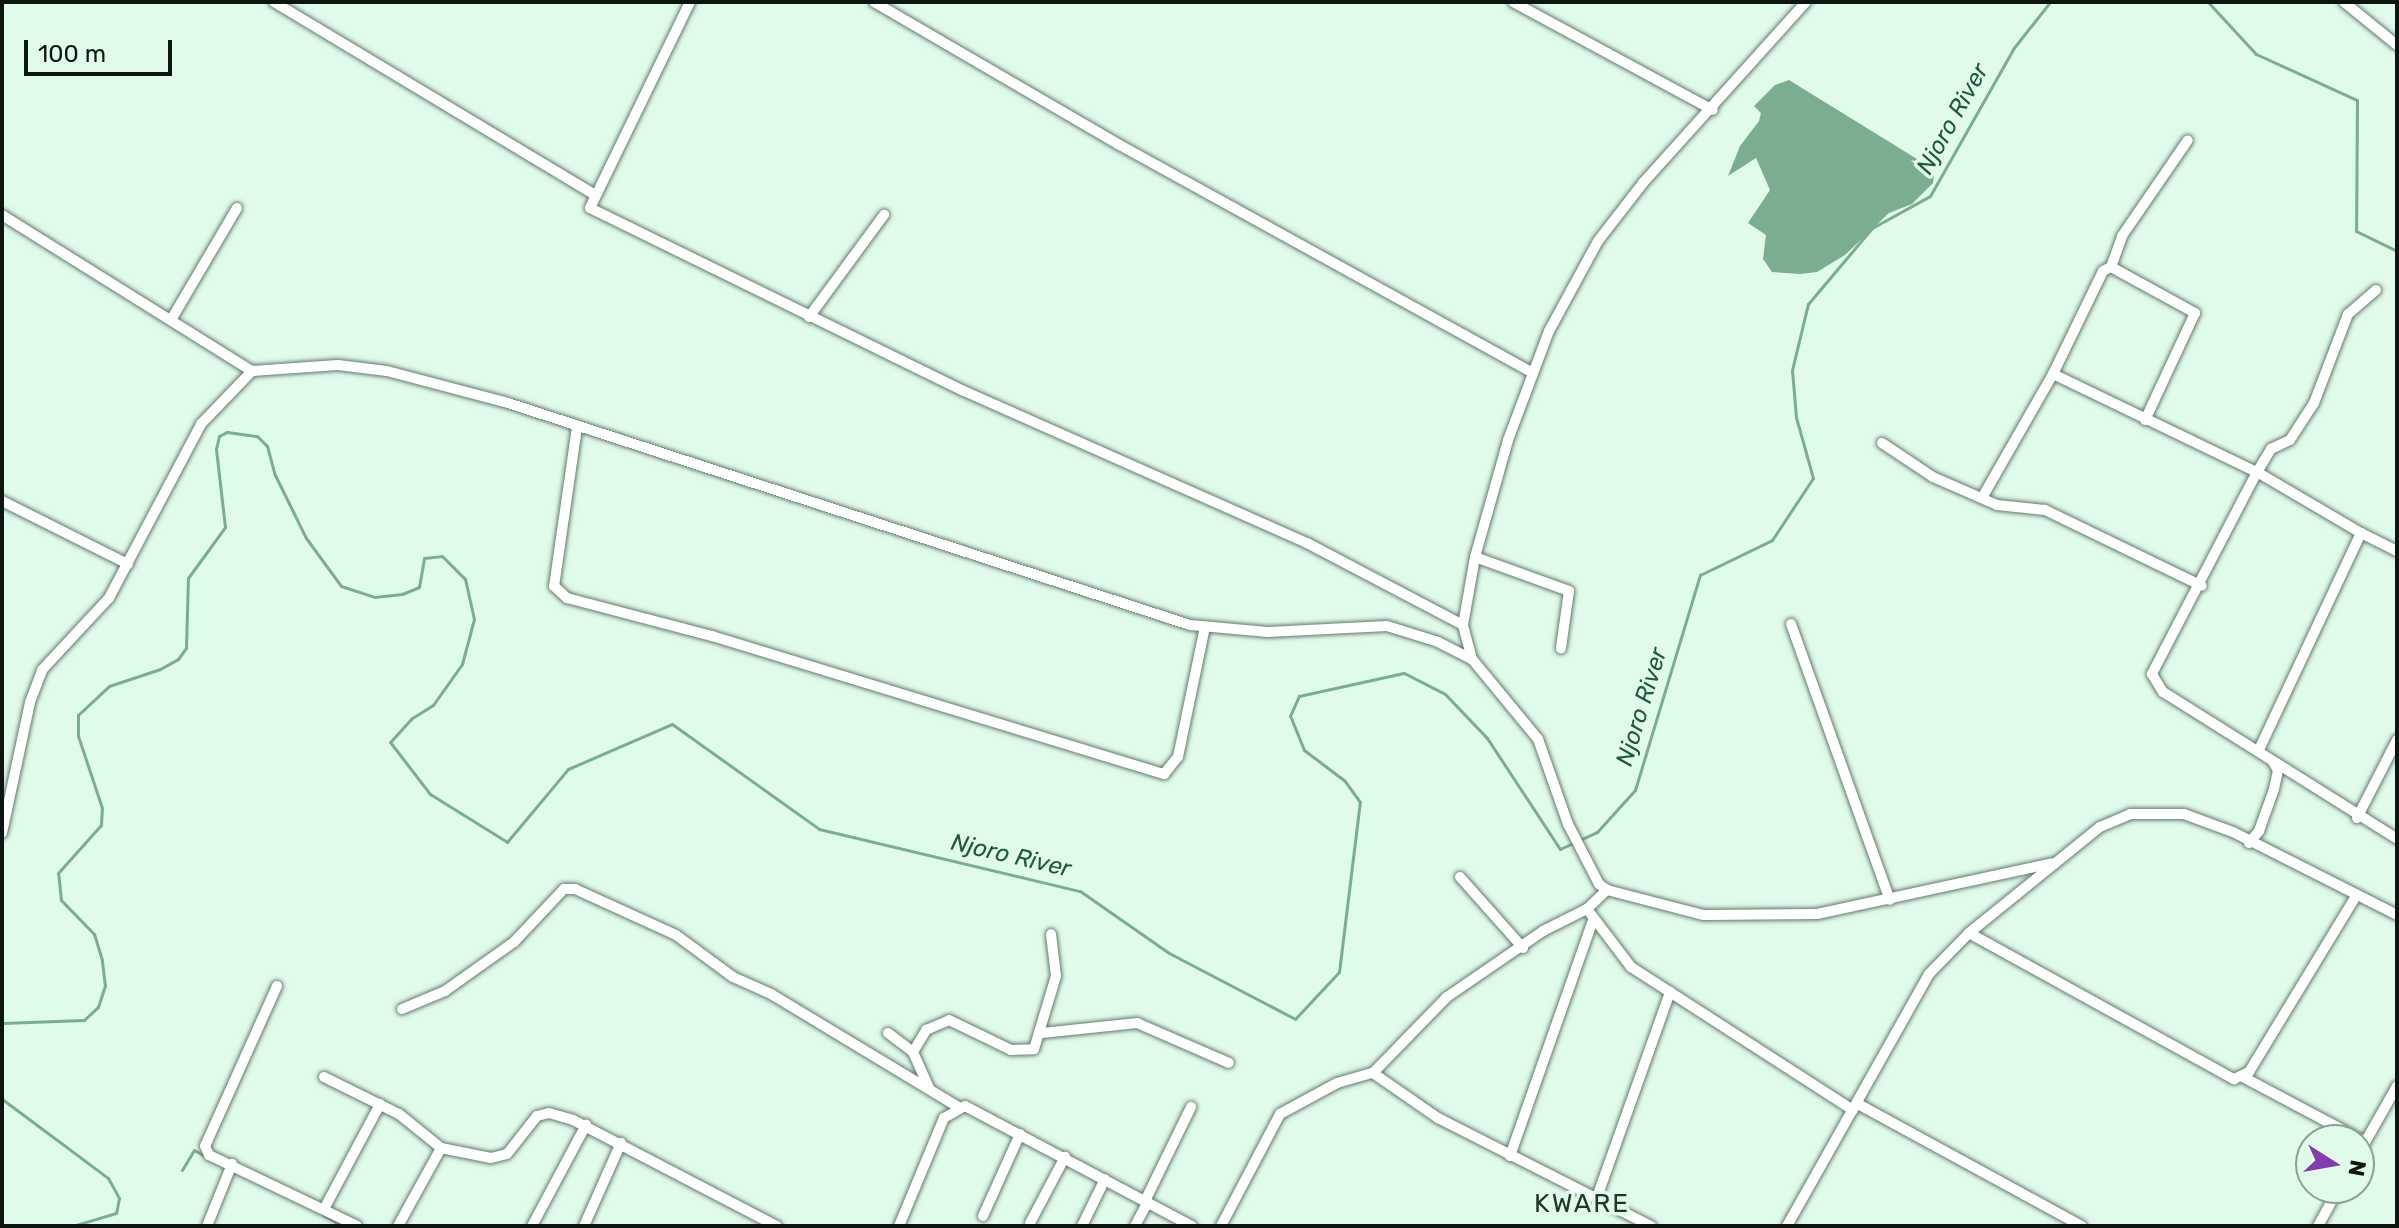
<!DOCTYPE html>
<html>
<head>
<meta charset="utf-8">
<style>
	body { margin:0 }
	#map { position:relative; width:2399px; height:1228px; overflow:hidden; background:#e1fbeb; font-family:Rubik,sans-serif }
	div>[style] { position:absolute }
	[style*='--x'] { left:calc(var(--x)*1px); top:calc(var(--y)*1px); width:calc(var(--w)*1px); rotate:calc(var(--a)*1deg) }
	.water>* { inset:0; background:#7bad90 }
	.stream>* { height:3px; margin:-1.5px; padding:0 1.5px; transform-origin:1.5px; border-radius:1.5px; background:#7bad90 }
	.roads { filter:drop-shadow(0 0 2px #637a6c) drop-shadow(0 0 2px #637a6c) }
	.minor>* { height:10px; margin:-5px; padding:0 5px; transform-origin:5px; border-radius:5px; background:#fff }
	span { translate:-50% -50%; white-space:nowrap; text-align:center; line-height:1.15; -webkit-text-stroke:7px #e1fbeb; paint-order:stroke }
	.water-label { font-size:24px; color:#1e593c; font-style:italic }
	.quarter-label { font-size:26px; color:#21362a; letter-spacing:2px }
	.frame { position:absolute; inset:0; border:4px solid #0c1510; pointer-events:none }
	.north { position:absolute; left:2295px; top:1124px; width:80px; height:80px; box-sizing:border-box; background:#e1fbeb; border:2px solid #8c9f93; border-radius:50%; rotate:101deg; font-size:22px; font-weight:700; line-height:32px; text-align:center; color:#0c1510 }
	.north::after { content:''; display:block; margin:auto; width:28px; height:36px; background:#823db1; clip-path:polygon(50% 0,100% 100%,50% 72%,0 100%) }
	.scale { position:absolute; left:24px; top:40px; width:148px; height:36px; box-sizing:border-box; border:4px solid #0c1510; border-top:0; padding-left:10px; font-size:24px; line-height:28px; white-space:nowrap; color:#0c1510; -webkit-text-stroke:6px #e1fbeb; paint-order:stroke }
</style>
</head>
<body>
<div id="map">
	<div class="water">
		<div style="clip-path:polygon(1789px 80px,1917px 159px,1934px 176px,1933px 183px,1912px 204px,1889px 213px,1845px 255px,1817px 272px,1800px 274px,1772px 272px,1763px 259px,1766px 235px,1748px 223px,1770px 190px,1756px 158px,1728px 176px,1740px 146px,1759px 121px,1761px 113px,1754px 106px,1775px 85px)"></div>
	</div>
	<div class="stream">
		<div style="--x:2208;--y:2;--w:71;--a:47.3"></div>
		<div style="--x:2256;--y:54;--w:111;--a:24.5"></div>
		<div style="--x:2357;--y:100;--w:131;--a:90.4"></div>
		<div style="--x:2356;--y:231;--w:46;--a:26"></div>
		<div style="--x:2;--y:1023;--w:82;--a:-2.1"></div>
		<div style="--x:84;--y:1020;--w:19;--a:-43"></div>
		<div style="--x:98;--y:1007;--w:22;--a:-72"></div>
		<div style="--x:105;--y:986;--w:26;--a:-97"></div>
		<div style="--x:102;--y:960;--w:27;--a:-107"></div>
		<div style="--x:94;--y:934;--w:47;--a:-134.1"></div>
		<div style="--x:61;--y:900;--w:27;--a:-96"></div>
		<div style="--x:58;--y:873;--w:64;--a:-48.1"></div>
		<div style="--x:101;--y:825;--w:17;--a:-87"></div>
		<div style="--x:102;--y:808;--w:76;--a:-108.4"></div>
		<div style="--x:78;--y:736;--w:21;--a:-90"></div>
		<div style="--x:78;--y:715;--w:42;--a:-43.1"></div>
		<div style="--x:109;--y:686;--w:54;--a:-18.4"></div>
		<div style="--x:160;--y:669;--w:21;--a:-29"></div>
		<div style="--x:178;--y:659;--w:14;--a:-54"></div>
		<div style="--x:186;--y:648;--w:70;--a:-88.4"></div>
		<div style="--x:188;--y:578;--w:63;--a:-54"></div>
		<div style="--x:225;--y:527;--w:79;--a:-96.6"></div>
		<div style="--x:216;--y:449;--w:13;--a:-77"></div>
		<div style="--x:219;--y:436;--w:9;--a:-27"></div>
		<div style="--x:227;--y:432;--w:30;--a:8"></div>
		<div style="--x:257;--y:436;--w:14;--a:45"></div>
		<div style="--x:267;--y:446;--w:30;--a:75"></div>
		<div style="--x:275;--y:475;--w:70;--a:63.8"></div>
		<div style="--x:306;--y:538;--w:59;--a:53.9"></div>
		<div style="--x:341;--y:586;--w:35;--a:18"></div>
		<div style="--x:374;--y:597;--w:28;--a:-6"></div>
		<div style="--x:402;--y:594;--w:18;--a:-22"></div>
		<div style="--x:419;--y:587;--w:29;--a:-80"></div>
		<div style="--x:424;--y:558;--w:18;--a:-6"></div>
		<div style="--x:442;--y:556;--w:33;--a:45"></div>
		<div style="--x:465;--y:579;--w:41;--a:77.3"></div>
		<div style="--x:474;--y:619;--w:47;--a:104.9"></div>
		<div style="--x:462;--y:664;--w:50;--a:125.3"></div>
		<div style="--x:433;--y:705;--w:26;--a:148"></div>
		<div style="--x:411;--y:719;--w:31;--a:132"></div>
		<div style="--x:390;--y:742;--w:66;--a:52.4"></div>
		<div style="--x:430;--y:794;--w:91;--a:31.9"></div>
		<div style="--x:507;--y:842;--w:95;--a:-50.1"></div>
		<div style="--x:568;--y:769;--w:113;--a:-23.4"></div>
		<div style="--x:672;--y:724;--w:181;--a:35.5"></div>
		<div style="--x:819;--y:829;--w:268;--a:13.4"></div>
		<div style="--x:1080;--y:891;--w:108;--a:34.9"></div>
		<div style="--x:1169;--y:953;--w:142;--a:27.6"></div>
		<div style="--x:1295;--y:1019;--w:64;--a:-46.9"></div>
		<div style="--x:1339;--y:972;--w:171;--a:-83"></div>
		<div style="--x:1360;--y:802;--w:26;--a:-126"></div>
		<div style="--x:1345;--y:781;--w:51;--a:-142.9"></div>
		<div style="--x:1304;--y:750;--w:37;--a:-112"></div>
		<div style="--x:1290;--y:716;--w:22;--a:-66"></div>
		<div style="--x:1299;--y:696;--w:107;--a:-12.4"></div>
		<div style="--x:1404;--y:673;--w:46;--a:27.1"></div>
		<div style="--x:1445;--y:694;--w:61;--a:46.3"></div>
		<div style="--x:1487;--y:738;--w:133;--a:56.7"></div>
		<div style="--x:1560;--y:849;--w:41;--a:-24.7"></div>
		<div style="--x:1597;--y:832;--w:57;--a:-47.9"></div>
		<div style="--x:1635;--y:790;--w:225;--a:-73.2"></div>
		<div style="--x:1700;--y:575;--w:80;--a:-25.9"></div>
		<div style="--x:1772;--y:540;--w:74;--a:-56.5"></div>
		<div style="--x:1813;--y:478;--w:63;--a:-105.6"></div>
		<div style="--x:1796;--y:417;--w:47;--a:-94.9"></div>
		<div style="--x:1792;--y:370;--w:68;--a:-76.4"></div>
		<div style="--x:1808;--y:304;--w:99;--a:-49.9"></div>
		<div style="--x:1872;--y:228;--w:66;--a:-28.9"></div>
		<div style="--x:1930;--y:196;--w:169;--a:-60.5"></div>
		<div style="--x:2013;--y:49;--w:60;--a:-51.8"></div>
		<div style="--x:2;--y:1099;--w:132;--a:36.7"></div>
		<div style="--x:108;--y:1178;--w:23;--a:61"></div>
		<div style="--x:119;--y:1198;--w:15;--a:101"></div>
		<div style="--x:116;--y:1213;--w:46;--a:163.5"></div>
		<div style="--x:182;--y:1170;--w:23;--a:-59"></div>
		<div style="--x:194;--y:1150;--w:13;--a:29"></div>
		<div style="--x:323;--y:1215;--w:23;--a:29"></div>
	</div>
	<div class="roads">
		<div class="minor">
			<div style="--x:274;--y:2;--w:373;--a:31"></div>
			<div style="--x:690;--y:2;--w:229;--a:115.9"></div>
			<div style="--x:590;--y:208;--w:416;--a:26.1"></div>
			<div style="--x:964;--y:391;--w:375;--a:23.9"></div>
			<div style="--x:1307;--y:543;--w:176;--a:27.7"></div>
			<div style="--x:874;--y:2;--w:282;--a:30.2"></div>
			<div style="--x:1118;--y:144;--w:474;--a:28.9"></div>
			<div style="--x:1513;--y:2;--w:227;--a:28.4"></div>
			<div style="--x:2344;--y:2;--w:68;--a:39.1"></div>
			<div style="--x:2;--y:215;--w:295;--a:32"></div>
			<div style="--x:2111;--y:267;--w:33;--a:-70"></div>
			<div style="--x:2122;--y:236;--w:116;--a:-55.5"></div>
			<div style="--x:2376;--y:290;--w:37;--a:139"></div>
			<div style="--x:2348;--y:314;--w:95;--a:110.9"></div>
			<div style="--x:2314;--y:403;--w:44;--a:123"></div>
			<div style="--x:2290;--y:440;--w:21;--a:155"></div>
			<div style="--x:2271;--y:449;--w:27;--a:121"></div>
			<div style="--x:2257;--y:472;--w:228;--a:117.5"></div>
			<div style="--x:2152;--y:674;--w:21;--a:59"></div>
			<div style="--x:2163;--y:692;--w:276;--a:32.1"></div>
			<div style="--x:809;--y:317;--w:127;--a:-53.7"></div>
			<div style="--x:171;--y:320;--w:130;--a:-59.5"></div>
			<div style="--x:2053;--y:374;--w:226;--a:25.7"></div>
			<div style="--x:2257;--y:472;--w:121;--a:30.4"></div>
			<div style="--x:2361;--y:533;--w:240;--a:115.2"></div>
			<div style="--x:577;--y:427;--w:161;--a:98.2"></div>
			<div style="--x:554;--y:586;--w:18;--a:43"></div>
			<div style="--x:567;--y:598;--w:150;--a:14.7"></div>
			<div style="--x:712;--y:636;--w:473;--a:17"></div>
			<div style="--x:1164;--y:774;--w:22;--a:-51"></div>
			<div style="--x:1178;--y:757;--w:133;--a:-78.3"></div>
			<div style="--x:1882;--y:443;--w:61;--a:33.7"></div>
			<div style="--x:1933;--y:477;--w:70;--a:23.6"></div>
			<div style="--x:1997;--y:505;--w:48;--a:5.9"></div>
			<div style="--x:2045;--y:510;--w:174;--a:25.8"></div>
			<div style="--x:1982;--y:498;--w:143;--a:-60.2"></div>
			<div style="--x:2053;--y:374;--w:114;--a:-64.1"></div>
			<div style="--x:2103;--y:271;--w:9;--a:-27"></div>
			<div style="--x:2111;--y:267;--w:96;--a:28.7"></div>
			<div style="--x:2195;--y:313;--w:118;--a:115"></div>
			<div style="--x:2;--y:501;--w:141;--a:26.6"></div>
			<div style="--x:2361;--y:533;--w:40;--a:26.6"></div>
			<div style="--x:1475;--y:557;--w:100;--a:19.9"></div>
			<div style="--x:1569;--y:591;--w:58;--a:98"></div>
			<div style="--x:1791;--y:624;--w:293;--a:70.3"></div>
			<div style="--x:1472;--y:659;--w:35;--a:-105"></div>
			<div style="--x:1463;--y:625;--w:69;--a:-80"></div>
			<div style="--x:1475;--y:557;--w:122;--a:-74.2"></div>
			<div style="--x:1508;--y:440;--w:116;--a:-69.4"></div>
			<div style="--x:1549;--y:331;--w:102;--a:-61.4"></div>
			<div style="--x:1598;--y:241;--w:73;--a:-52.2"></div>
			<div style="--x:1643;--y:183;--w:244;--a:-48"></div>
			<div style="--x:2357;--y:818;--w:88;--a:-62.9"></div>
			<div style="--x:2;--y:833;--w:134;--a:-77.9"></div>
			<div style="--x:30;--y:702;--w:34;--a:-69"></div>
			<div style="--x:42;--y:670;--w:98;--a:-47.1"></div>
			<div style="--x:109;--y:598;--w:197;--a:-62.1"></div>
			<div style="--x:201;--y:424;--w:74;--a:-46.1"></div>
			<div style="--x:252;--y:371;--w:86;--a:-4"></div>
			<div style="--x:338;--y:365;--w:49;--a:7"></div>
			<div style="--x:387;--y:371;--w:125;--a:14.8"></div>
			<div style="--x:508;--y:403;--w:717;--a:18.03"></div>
			<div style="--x:1190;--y:625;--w:78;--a:5.1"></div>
			<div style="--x:1268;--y:632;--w:119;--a:-2.9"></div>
			<div style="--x:1387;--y:626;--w:53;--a:17.4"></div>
			<div style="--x:1438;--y:642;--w:38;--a:27"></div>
			<div style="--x:1472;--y:659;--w:104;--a:50.5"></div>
			<div style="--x:1538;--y:739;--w:90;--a:70.6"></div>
			<div style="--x:1568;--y:824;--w:68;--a:62.7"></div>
			<div style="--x:1599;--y:884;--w:10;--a:37"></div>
			<div style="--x:1607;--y:890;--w:100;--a:14.5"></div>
			<div style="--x:1704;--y:915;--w:113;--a:-0.5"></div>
			<div style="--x:1817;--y:914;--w:240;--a:-12.2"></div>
			<div style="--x:2249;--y:843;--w:16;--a:-50"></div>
			<div style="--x:2259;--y:831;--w:45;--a:-70.3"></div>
			<div style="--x:2274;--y:789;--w:19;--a:-78"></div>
			<div style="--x:2278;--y:770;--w:9;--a:-122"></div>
			<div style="--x:1460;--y:877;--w:95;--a:48.4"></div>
			<div style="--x:1587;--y:909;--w:73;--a:52.8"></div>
			<div style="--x:1631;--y:967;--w:264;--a:32.8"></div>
			<div style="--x:1969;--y:933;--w:303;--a:28.9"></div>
			<div style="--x:2234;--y:1079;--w:17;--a:-25"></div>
			<div style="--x:2249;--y:1072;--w:206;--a:-58.7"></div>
			<div style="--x:277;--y:986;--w:175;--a:114.2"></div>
			<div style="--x:205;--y:1146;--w:10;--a:66"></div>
			<div style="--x:209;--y:1155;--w:164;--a:25.6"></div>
			<div style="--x:402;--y:1009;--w:47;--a:-22.7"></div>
			<div style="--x:445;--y:991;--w:85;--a:-35.4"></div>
			<div style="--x:514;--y:942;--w:73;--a:-46.7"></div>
			<div style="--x:564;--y:889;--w:11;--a:0"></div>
			<div style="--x:575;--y:889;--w:111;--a:24.5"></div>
			<div style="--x:676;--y:935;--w:71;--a:36.4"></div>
			<div style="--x:733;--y:977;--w:42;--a:24.1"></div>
			<div style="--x:771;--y:994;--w:218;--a:31.1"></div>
			<div style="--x:888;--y:1033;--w:31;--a:37"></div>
			<div style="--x:913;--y:1052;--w:39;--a:66"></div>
			<div style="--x:1042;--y:1033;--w:96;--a:-6"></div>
			<div style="--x:1137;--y:1023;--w:100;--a:23.5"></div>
			<div style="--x:913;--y:1052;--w:26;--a:-59"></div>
			<div style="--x:926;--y:1030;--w:25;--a:-23"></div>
			<div style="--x:949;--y:1020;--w:69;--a:25.8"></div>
			<div style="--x:1011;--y:1050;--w:23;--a:-2"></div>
			<div style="--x:1034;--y:1049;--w:76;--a:-73.2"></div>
			<div style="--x:1056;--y:976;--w:42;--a:-96.8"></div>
			<div style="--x:1373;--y:1073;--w:79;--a:34.7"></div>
			<div style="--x:1438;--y:1118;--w:239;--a:26.9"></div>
			<div style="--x:324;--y:1077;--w:84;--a:26.3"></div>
			<div style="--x:399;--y:1114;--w:54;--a:39"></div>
			<div style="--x:441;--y:1148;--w:51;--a:11.3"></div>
			<div style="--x:491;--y:1158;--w:16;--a:-14"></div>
			<div style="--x:507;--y:1154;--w:48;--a:-51.7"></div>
			<div style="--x:537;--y:1116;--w:12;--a:-14"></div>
			<div style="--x:549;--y:1113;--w:25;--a:16"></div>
			<div style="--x:573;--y:1120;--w:230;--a:27.5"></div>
			<div style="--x:2243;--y:1077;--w:138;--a:28"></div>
			<div style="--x:1858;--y:1104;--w:255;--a:28.6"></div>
			<div style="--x:2359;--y:1153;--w:77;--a:-60.4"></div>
			<div style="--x:1510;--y:1156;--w:250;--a:-70.6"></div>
			<div style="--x:1596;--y:1200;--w:221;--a:-70.4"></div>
			<div style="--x:1145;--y:1201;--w:105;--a:-63.9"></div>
			<div style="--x:324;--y:1209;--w:119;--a:-61.9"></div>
			<div style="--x:983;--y:1216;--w:90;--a:-65.7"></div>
			<div style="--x:1030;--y:1223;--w:75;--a:-62.1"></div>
			<div style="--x:207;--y:1226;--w:67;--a:-68"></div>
			<div style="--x:398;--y:1226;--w:89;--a:-61.1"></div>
			<div style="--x:532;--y:1226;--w:115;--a:-61.9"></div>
			<div style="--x:584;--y:1226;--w:91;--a:-66"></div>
			<div style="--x:899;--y:1226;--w:117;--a:-67.4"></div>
			<div style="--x:944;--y:1118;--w:24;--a:-30"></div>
			<div style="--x:965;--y:1106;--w:257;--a:27.9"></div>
			<div style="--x:1082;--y:1226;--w:52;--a:-63.9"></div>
			<div style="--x:1135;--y:1226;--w:27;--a:-62"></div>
			<div style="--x:1221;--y:1226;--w:127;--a:-62.2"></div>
			<div style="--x:1280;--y:1114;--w:65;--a:-28.5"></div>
			<div style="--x:1337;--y:1083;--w:37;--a:-16"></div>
			<div style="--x:1373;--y:1073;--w:106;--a:-45.8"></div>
			<div style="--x:1447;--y:997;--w:116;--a:-34.5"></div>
			<div style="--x:1543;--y:931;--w:49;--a:-26.6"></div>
			<div style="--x:1587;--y:909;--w:28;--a:-44"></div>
			<div style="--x:1787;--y:1226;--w:289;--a:-60.6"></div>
			<div style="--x:1929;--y:974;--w:57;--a:-45.7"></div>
			<div style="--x:1969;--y:933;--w:169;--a:-39"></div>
			<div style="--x:2100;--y:827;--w:33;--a:-23"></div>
			<div style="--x:2130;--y:814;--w:54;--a:0"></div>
			<div style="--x:2184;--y:814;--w:52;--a:20.2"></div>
			<div style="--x:2233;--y:832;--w:184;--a:26.8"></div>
			<div style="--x:2318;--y:1226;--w:43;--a:-61.1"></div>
		</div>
	</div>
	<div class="water-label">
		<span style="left:1953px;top:119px;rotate:-61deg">Njoro River</span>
		<span style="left:1642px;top:707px;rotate:-73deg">Njoro River</span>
		<span style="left:1011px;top:856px;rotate:13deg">Njoro River</span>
	</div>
	<div class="quarter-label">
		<span style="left:1582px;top:1204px">KWARE</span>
	</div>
	<div class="frame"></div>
	<div class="north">N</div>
	<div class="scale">100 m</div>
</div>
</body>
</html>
